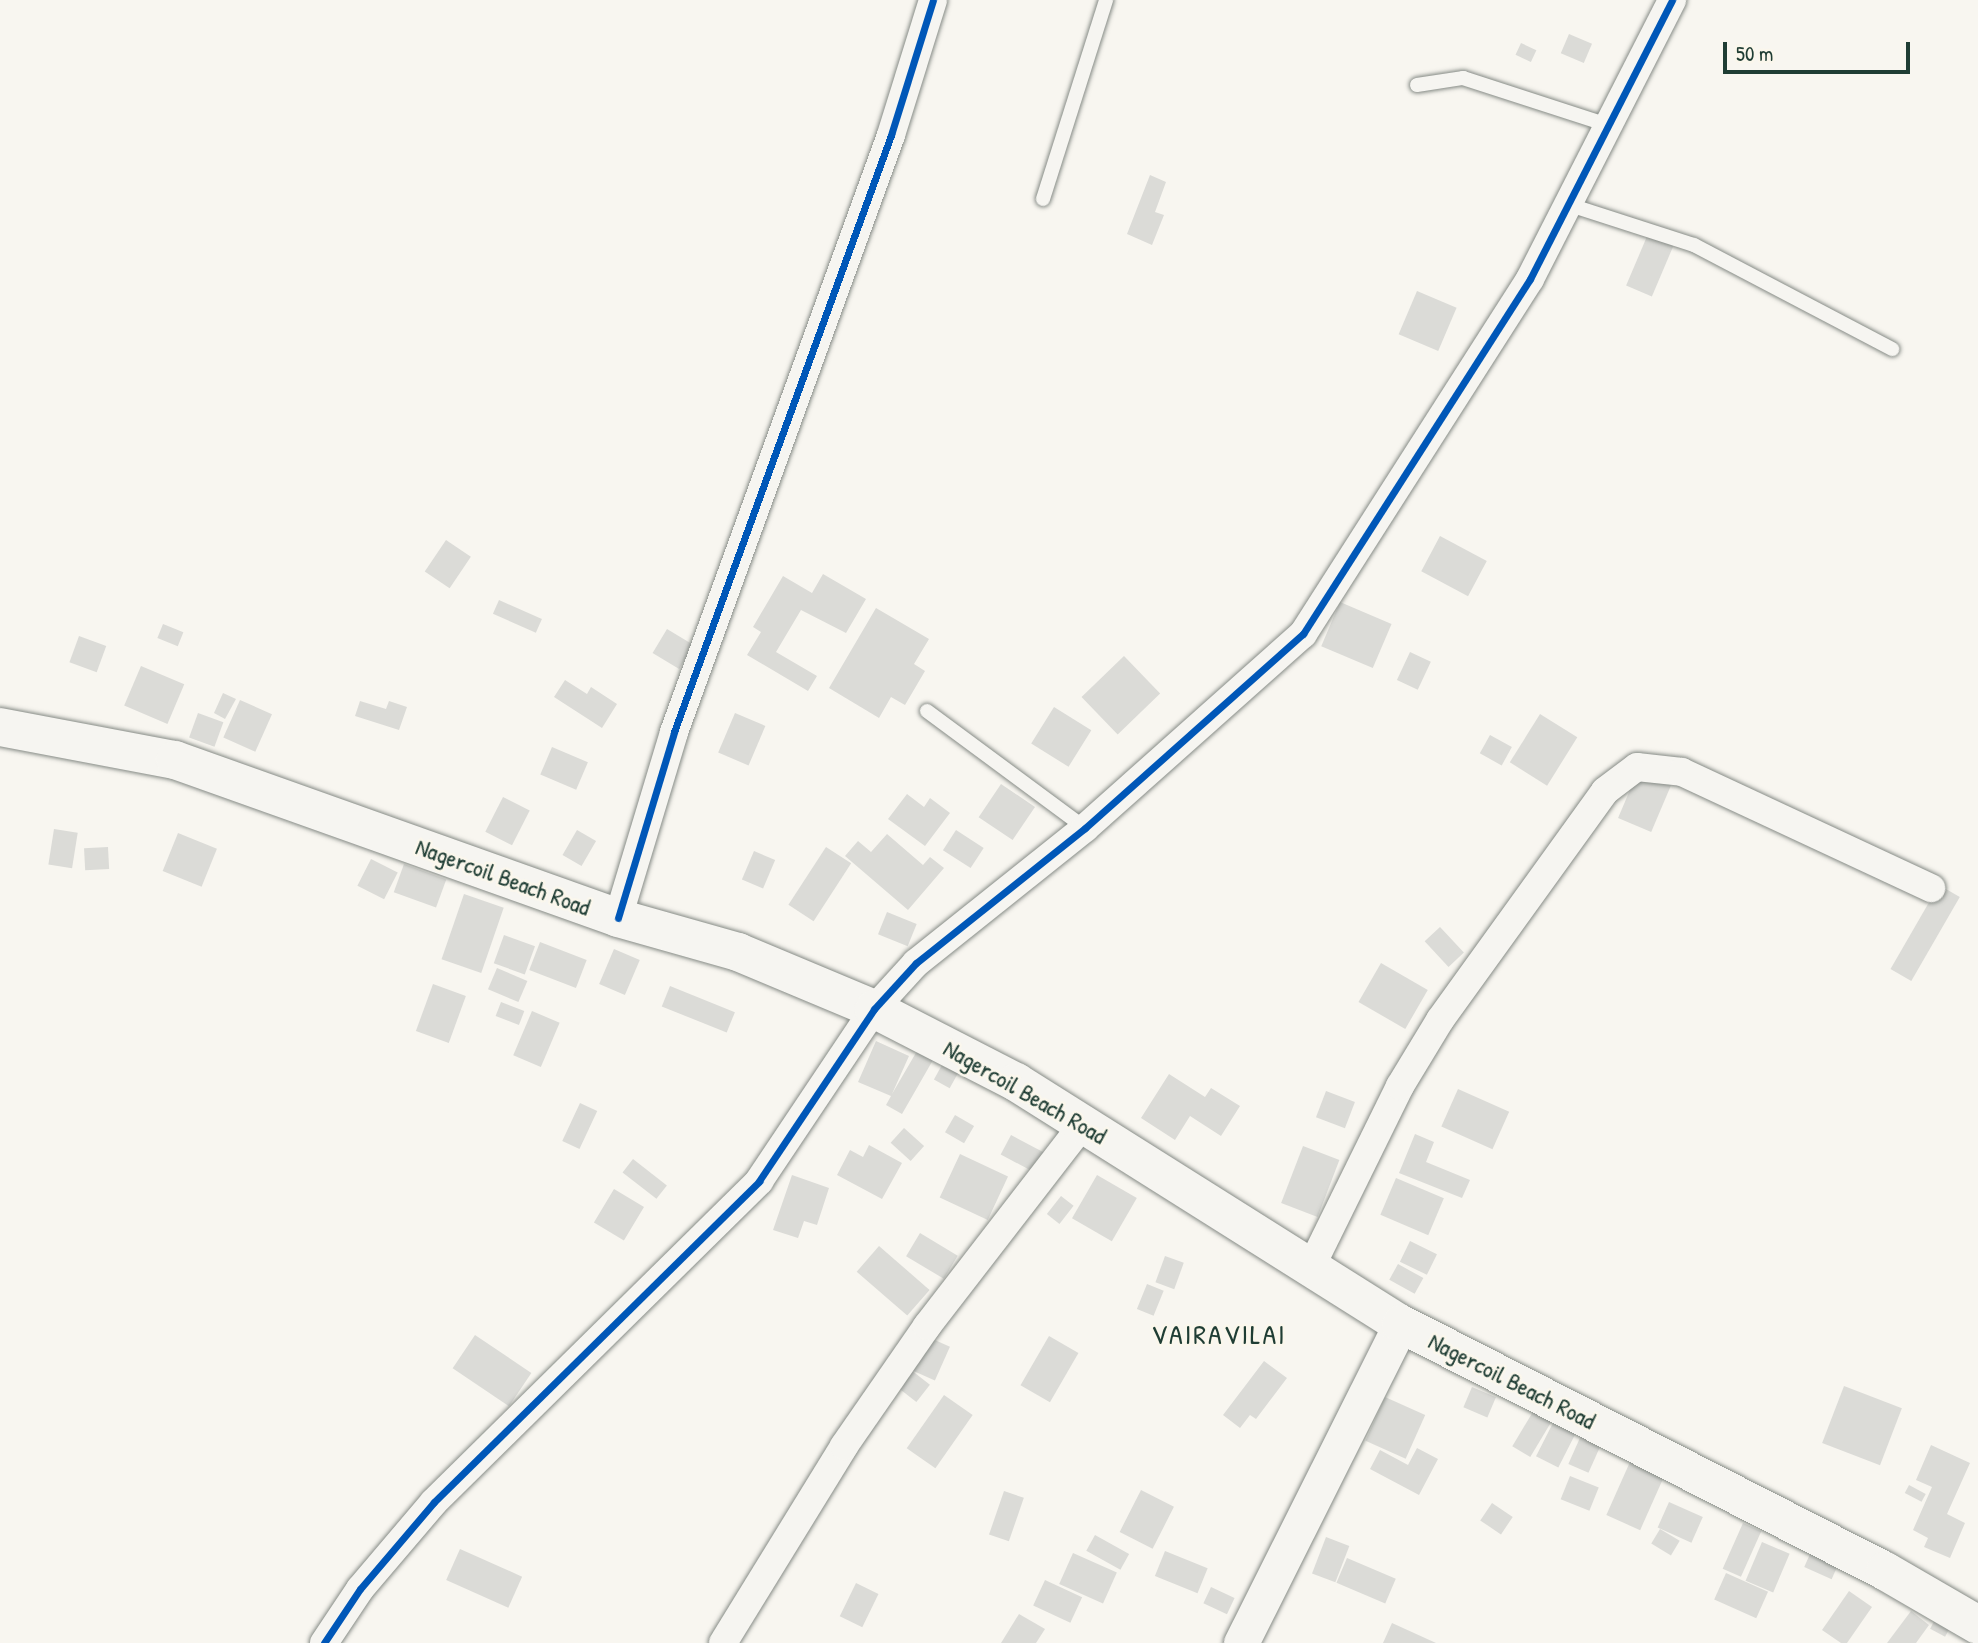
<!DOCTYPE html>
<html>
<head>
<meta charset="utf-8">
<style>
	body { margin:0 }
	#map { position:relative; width:1978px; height:1643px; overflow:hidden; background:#f8f6f0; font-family:"Patrick Hand",sans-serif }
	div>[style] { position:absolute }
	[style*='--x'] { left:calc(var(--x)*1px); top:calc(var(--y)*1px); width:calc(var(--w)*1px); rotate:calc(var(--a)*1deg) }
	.building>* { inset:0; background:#dbdbd7; transform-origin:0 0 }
	.roads { filter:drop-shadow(0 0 2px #868b86) drop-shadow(0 0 2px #868b86) }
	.service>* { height:14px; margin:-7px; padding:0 7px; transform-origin:7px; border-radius:7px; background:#f6f5f1 }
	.minor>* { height:28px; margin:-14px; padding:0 14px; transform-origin:14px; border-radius:14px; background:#f6f5f1 }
	.tertiary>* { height:35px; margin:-17.5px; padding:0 17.5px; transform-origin:17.5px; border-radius:17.5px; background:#f6f5f1 }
	.secondary>* { height:38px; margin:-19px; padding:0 19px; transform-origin:19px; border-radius:19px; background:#f6f5f1 }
	.cycleway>* { height:7px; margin:-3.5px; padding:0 3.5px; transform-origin:3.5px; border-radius:3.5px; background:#0057b8 }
	span { translate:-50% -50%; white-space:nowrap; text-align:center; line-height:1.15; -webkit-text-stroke:5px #fbf7ec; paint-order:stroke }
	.street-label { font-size:24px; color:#1f3d34 }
	.quarter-label { font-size:28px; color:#1f3d34; letter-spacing:2px }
	.scale { position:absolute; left:1723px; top:42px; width:187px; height:32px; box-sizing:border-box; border:4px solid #1f3d34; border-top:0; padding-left:9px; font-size:21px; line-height:24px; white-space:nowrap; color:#1f3d34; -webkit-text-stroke:5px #fbf7ec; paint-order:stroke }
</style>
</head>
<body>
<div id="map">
	<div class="building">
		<div style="left:1569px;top:34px;width:25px;height:21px;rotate:23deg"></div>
		<div style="left:1521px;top:43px;width:17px;height:13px;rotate:25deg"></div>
		<div style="clip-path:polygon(1150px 175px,1166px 182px,1155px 212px,1164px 215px,1152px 245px,1127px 234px)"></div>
		<div style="left:1648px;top:234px;width:28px;height:56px;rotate:23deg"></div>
		<div style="left:1417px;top:291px;width:43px;height:47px;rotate:23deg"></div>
		<div style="left:1440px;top:536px;width:53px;height:40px;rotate:28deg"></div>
		<div style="left:446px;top:540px;width:30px;height:38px;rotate:34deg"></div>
		<div style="clip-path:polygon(823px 574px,866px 599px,846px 633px,801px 610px,776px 652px,817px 676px,808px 691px,747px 655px,761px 632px,753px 627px,783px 576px,812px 593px)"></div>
		<div style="left:499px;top:600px;width:47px;height:15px;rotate:24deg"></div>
		<div style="left:1340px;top:602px;width:56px;height:48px;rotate:23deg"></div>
		<div style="clip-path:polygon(876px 608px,929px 639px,914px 664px,925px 671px,905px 705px,891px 697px,879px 718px,829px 688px)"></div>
		<div style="left:163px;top:624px;width:22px;height:15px;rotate:22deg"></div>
		<div style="left:667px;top:629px;width:31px;height:28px;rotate:31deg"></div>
		<div style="left:79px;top:636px;width:29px;height:28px;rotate:20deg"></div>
		<div style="left:1410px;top:652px;width:23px;height:31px;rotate:25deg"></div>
		<div style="left:1124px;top:656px;width:52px;height:59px;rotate:46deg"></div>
		<div style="left:141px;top:666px;width:47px;height:43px;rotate:23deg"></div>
		<div style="clip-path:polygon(565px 680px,587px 694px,591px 687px,617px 704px,602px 728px,554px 697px)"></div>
		<div style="clip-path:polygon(223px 693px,236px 699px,225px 719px,214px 713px)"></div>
		<div style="left:240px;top:700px;width:35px;height:41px;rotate:24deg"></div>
		<div style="clip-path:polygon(360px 701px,386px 709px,389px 701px,407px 707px,399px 730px,355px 716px)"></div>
		<div style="left:1054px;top:707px;width:44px;height:43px;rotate:32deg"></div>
		<div style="left:198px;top:713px;width:27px;height:26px;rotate:20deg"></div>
		<div style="left:735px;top:713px;width:33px;height:43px;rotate:23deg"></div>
		<div style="left:1540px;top:714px;width:44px;height:57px;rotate:32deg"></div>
		<div style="left:1490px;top:735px;width:25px;height:21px;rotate:29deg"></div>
		<div style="left:552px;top:747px;width:39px;height:30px;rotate:23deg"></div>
		<div style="left:1638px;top:771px;width:36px;height:51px;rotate:23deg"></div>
		<div style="left:1001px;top:784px;width:41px;height:40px;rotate:34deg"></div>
		<div style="clip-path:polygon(907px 794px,924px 807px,930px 798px,950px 813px,925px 846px,888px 819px)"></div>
		<div style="left:503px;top:797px;width:30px;height:39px;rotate:27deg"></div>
		<div style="left:54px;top:829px;width:24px;height:36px;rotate:9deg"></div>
		<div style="left:577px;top:830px;width:22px;height:29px;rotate:30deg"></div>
		<div style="left:956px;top:830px;width:33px;height:24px;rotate:33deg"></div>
		<div style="left:178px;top:833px;width:42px;height:41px;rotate:22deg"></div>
		<div style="clip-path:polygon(887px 834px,923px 865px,930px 857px,944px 868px,908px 910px,845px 856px,858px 841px,871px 852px)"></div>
		<div style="left:108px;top:847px;width:22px;height:24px;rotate:87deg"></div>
		<div style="left:826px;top:847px;width:30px;height:69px;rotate:33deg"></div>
		<div style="left:754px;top:851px;width:23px;height:31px;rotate:23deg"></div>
		<div style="left:371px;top:859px;width:30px;height:30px;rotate:27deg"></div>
		<div style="left:404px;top:864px;width:45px;height:30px;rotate:20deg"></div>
		<div style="left:1939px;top:885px;width:24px;height:97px;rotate:30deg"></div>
		<div style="left:464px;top:894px;width:42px;height:69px;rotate:19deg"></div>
		<div style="left:887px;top:912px;width:32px;height:24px;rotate:22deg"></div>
		<div style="left:1440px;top:927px;width:35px;height:21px;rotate:47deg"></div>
		<div style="left:504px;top:935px;width:33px;height:30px;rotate:20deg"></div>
		<div style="left:540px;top:942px;width:50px;height:30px;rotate:21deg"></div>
		<div style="left:614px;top:949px;width:28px;height:38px;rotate:23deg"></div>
		<div style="left:1381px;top:963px;width:54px;height:45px;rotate:30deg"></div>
		<div style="left:497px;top:968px;width:33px;height:23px;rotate:23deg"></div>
		<div style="left:433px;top:984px;width:35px;height:50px;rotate:20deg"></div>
		<div style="left:670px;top:986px;width:70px;height:22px;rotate:22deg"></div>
		<div style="left:501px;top:1002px;width:25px;height:15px;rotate:21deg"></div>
		<div style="left:532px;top:1011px;width:30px;height:48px;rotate:23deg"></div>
		<div style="clip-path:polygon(876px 1041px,909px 1056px,892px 1094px,917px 1051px,933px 1060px,902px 1114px,886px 1105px,891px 1096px,858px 1082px)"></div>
		<div style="left:947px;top:1056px;width:18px;height:27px;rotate:29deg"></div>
		<div style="clip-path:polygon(1169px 1074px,1205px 1097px,1211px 1088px,1240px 1106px,1221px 1136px,1190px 1116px,1175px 1140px,1141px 1118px)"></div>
		<div style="left:1458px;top:1089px;width:56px;height:41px;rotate:24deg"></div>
		<div style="left:1326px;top:1091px;width:31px;height:28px;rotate:21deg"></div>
		<div style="left:580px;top:1103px;width:19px;height:42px;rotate:25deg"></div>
		<div style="left:955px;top:1115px;width:22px;height:20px;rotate:30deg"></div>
		<div style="left:904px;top:1128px;width:27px;height:20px;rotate:42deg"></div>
		<div style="clip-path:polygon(1415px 1134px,1434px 1142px,1426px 1162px,1470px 1180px,1462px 1198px,1399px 1173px)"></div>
		<div style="left:1011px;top:1135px;width:40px;height:22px;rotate:28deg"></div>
		<div style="clip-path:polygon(869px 1145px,902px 1163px,882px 1199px,837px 1175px,850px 1150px,863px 1157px)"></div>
		<div style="left:1303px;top:1146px;width:39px;height:61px;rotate:21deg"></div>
		<div style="left:960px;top:1154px;width:53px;height:48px;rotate:25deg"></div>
		<div style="left:633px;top:1159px;width:43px;height:17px;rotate:38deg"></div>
		<div style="clip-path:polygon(792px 1175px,829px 1188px,817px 1225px,804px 1221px,798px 1238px,773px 1230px)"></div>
		<div style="left:1097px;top:1175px;width:46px;height:50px;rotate:30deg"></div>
		<div style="left:1396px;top:1178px;width:52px;height:40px;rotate:23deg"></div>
		<div style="left:614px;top:1189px;width:35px;height:39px;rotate:31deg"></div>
		<div style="left:1061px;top:1196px;width:16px;height:23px;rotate:38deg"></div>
		<div style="left:920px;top:1233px;width:44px;height:27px;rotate:31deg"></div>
		<div style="left:1410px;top:1241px;width:30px;height:23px;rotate:26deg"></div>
		<div style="left:879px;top:1246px;width:67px;height:34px;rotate:41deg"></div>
		<div style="left:1165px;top:1256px;width:20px;height:28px;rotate:20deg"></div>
		<div style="left:1398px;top:1264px;width:29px;height:18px;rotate:29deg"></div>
		<div style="left:1147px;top:1284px;width:18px;height:27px;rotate:22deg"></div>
		<div style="left:475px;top:1335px;width:68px;height:40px;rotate:34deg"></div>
		<div style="left:1049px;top:1336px;width:34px;height:57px;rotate:30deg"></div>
		<div style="left:928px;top:1337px;width:24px;height:37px;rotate:24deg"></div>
		<div style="clip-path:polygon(1264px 1361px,1287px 1378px,1256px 1419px,1250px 1415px,1240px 1428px,1223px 1415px)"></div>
		<div style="left:911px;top:1370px;width:24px;height:22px;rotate:38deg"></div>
		<div style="left:1844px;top:1386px;width:62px;height:61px;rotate:21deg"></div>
		<div style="left:1472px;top:1387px;width:26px;height:22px;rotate:23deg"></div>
		<div style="left:944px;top:1395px;width:35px;height:65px;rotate:35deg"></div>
		<div style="left:1385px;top:1397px;width:44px;height:48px;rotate:24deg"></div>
		<div style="left:1537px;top:1405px;width:21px;height:48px;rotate:31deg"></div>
		<div style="left:1556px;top:1417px;width:25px;height:44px;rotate:27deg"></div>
		<div style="left:1583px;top:1431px;width:22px;height:36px;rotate:24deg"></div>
		<div style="clip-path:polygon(1931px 1445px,1970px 1463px,1947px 1514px,1965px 1523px,1950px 1558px,1924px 1547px,1928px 1538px,1913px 1530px,1932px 1487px,1916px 1480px)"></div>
		<div style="clip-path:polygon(1417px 1448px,1438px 1459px,1419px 1495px,1370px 1469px,1380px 1450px,1408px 1465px)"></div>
		<div style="left:1634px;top:1453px;width:37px;height:68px;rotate:24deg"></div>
		<div style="left:1570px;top:1476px;width:31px;height:25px;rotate:22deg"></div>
		<div style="left:1909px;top:1485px;width:19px;height:9px;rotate:28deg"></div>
		<div style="left:1141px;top:1490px;width:37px;height:47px;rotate:27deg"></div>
		<div style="left:1004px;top:1491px;width:21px;height:46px;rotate:19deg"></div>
		<div style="left:1669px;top:1502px;width:37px;height:28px;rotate:24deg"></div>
		<div style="left:1492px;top:1503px;width:25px;height:21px;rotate:34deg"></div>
		<div style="left:1743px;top:1523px;width:20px;height:50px;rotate:24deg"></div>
		<div style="left:1660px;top:1529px;width:23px;height:17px;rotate:31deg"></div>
		<div style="left:1095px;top:1535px;width:39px;height:18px;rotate:29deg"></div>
		<div style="left:1326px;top:1537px;width:25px;height:39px;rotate:21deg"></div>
		<div style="left:1762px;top:1542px;width:30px;height:42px;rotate:23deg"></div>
		<div style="left:1814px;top:1545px;width:30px;height:24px;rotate:24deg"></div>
		<div style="left:460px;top:1549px;width:68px;height:34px;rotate:24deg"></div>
		<div style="left:1165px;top:1551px;width:46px;height:27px;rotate:22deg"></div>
		<div style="left:1073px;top:1553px;width:48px;height:34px;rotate:24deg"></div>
		<div style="left:1347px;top:1558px;width:53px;height:27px;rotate:23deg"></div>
		<div style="left:1726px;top:1573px;width:46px;height:29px;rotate:24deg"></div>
		<div style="left:1045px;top:1580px;width:41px;height:28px;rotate:25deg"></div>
		<div style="left:856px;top:1583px;width:25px;height:37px;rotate:26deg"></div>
		<div style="left:1211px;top:1587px;width:26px;height:18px;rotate:25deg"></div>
		<div style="clip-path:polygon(1849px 1591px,1872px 1607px,1847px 1643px,1841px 1643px,1822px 1630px)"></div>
		<div style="clip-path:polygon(1911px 1611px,1929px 1625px,1916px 1643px,1887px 1643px)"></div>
		<div style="left:1939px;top:1612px;width:17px;height:19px;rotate:28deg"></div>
		<div style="clip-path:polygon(1019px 1614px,1045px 1629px,1036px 1643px,1001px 1643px)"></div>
		<div style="clip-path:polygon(1392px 1623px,1436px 1643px,1383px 1643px)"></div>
	</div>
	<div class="roads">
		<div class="service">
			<div style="--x:1417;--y:85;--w:47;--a:-8.7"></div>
			<div style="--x:1463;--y:78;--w:156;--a:18"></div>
			<div style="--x:1043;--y:199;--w:209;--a:-72.4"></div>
			<div style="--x:1570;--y:205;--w:130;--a:17.9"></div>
			<div style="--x:1694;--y:245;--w:224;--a:27.7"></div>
			<div style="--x:927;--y:711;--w:197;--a:36.5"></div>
		</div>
		<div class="minor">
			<div style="--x:618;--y:918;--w:194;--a:-73.2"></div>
			<div style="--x:674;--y:732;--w:635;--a:-70.02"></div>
			<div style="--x:891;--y:135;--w:141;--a:-72.7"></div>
			<div style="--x:1310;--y:1269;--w:204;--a:-63.8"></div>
			<div style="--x:1400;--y:1086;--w:77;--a:-58.8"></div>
			<div style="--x:1440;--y:1020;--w:282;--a:-54.2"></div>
			<div style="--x:1605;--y:791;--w:40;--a:-37"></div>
			<div style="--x:1637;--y:767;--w:45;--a:6.3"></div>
			<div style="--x:1682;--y:772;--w:275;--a:25"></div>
			<div style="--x:324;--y:1643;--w:65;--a:-56.3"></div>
			<div style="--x:360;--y:1589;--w:114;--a:-49.6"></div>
			<div style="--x:434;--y:1502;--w:457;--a:-44.6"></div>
			<div style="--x:759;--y:1181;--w:207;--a:-56.2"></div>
			<div style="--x:874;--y:1009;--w:62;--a:-47.6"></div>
			<div style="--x:916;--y:963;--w:216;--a:-38.6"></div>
			<div style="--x:1085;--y:828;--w:292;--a:-41.7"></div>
			<div style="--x:1303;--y:634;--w:421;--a:-57.4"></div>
			<div style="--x:1530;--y:279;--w:313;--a:-63"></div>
			<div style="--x:723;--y:1643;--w:231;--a:-58.4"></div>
			<div style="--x:844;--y:1446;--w:146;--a:-55.3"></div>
			<div style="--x:927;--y:1326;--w:255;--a:-52.3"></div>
		</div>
		<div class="tertiary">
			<div style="--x:1241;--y:1643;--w:357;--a:-63.4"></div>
		</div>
		<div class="secondary">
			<div style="--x:0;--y:727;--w:178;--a:10.7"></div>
			<div style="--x:175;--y:760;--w:470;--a:19.6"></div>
			<div style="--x:618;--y:918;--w:125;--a:15.8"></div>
			<div style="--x:738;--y:952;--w:147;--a:22.7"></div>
			<div style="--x:874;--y:1009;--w:160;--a:27.2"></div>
			<div style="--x:1016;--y:1082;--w:455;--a:32.2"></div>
			<div style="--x:1401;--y:1324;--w:543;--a:27.04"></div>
			<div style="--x:1885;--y:1571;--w:108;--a:30.1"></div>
		</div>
	</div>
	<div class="cycleway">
		<div style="--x:618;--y:918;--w:194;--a:-73.2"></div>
		<div style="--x:674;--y:732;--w:635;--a:-70.02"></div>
		<div style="--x:891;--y:135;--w:141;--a:-72.7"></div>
		<div style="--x:324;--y:1643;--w:65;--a:-56.3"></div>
		<div style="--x:360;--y:1589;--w:114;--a:-49.6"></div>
		<div style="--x:434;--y:1502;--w:457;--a:-44.6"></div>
		<div style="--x:759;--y:1181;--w:207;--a:-56.2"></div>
		<div style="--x:874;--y:1009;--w:62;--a:-47.6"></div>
		<div style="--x:916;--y:963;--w:216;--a:-38.6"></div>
		<div style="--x:1085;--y:828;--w:292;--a:-41.7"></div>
		<div style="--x:1303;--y:634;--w:421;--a:-57.4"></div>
		<div style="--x:1530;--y:279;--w:313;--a:-63"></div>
	</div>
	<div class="street-label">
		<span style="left:503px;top:877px;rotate:20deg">Nagercoil Beach Road</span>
		<span style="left:1025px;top:1092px;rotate:30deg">Nagercoil Beach Road</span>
		<span style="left:1512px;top:1381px;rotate:27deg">Nagercoil Beach Road</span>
	</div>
	<div class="quarter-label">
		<span style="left:1219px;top:1334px">VAIRAVILAI</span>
	</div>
	<div class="scale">50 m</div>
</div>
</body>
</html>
